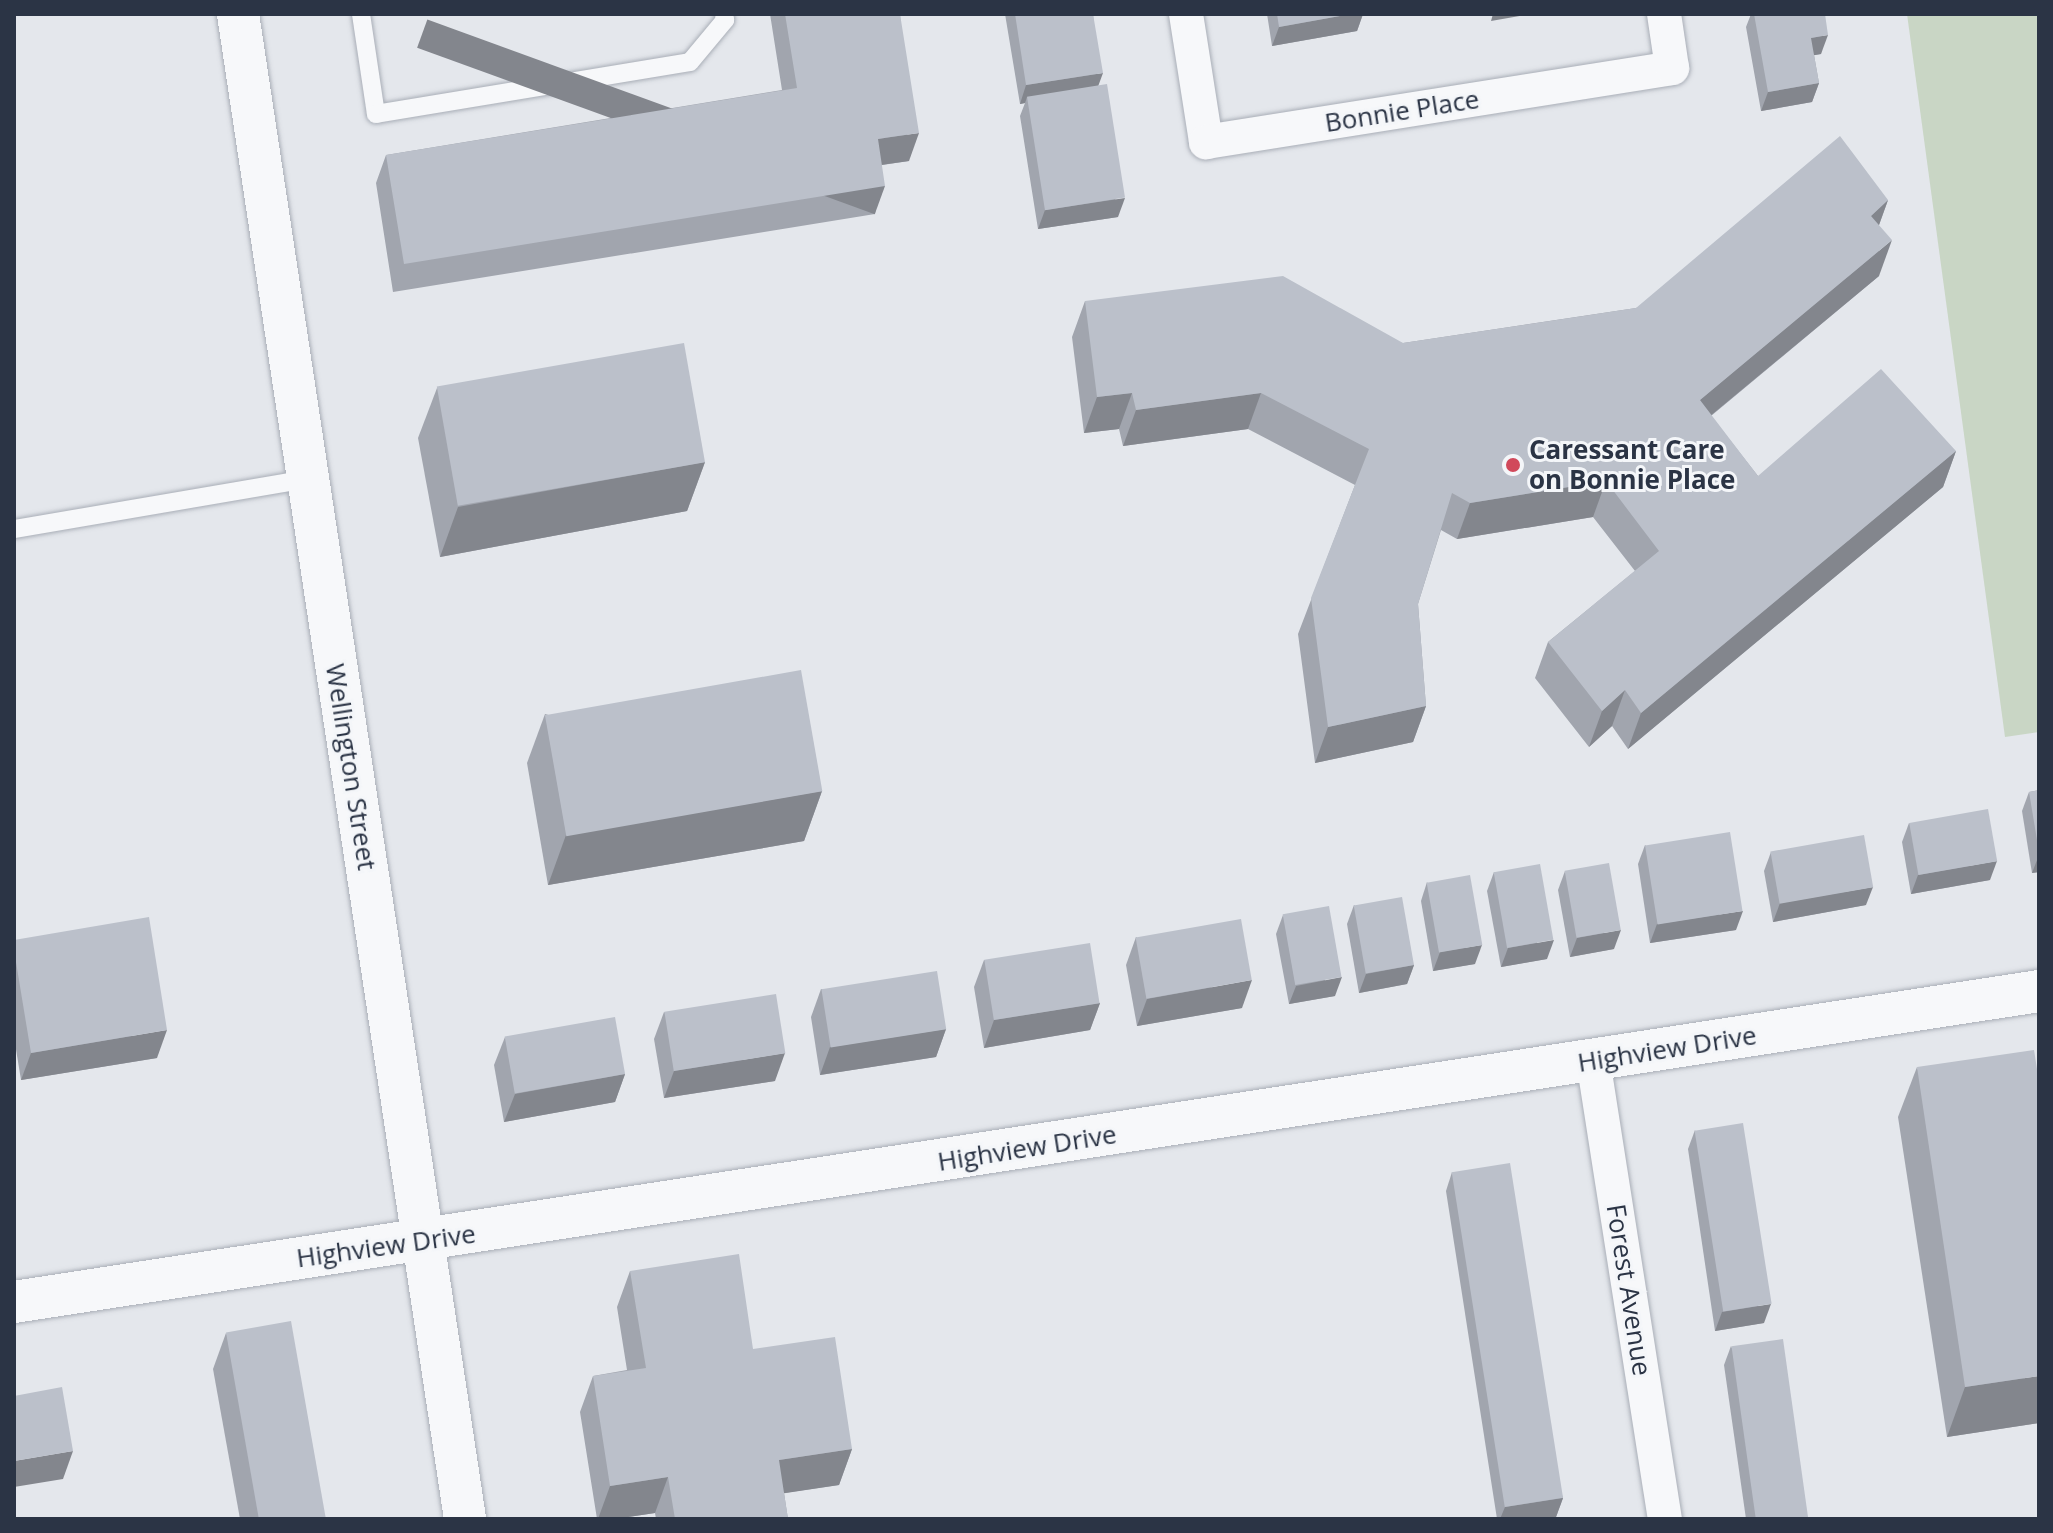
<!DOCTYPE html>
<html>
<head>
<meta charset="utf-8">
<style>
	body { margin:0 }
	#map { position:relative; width:2053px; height:1533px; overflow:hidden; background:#e4e7ec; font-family:"Open Sans",sans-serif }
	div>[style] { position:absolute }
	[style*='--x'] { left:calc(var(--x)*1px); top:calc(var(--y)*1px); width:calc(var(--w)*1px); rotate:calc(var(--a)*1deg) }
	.green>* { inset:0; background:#c9d6c5 }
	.roads { filter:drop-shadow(0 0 2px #a9aeb7) drop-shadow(0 0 2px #a9aeb7) }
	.service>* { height:18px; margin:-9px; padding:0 9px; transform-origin:9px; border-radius:9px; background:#f7f8fa }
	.minor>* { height:34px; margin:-17px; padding:0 17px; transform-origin:17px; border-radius:17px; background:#f7f8fa }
	.tertiary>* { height:42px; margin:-21px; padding:0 21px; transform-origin:21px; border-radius:21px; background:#f7f8fa }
	.wall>* { inset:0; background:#a1a5ae }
	.shaded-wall>* { inset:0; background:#83868d; transform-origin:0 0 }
	.building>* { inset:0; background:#bbc0ca; transform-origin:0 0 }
	.dots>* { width:22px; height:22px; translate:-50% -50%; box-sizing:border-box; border:4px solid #f4f6f9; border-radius:50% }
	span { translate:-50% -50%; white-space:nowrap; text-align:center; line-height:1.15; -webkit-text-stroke:6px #f4f6f9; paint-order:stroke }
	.street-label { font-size:26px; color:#2b3445 }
	.poi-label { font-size:26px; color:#2b3445; font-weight:700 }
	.left { translate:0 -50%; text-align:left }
	.frame { position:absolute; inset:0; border:16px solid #2b3445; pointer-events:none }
</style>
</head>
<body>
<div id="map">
	<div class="green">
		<div style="clip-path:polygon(1907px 14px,2039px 14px,2039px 732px,2005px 737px)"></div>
	</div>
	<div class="roads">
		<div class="service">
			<div style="--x:361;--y:14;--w:101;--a:81.5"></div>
			<div style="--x:376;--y:114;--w:318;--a:-9.4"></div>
			<div style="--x:690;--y:62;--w:55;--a:-50.2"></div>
			<div style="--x:725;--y:20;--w:6;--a:-99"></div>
			<div style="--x:14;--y:529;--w:298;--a:-9.7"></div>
		</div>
		<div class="minor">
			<div style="--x:1186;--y:14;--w:130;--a:81.1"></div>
			<div style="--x:1206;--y:142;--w:472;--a:-9"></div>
			<div style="--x:1672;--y:68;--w:55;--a:-98.4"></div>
			<div style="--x:1593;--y:1060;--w:465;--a:81.1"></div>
		</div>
		<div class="tertiary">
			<div style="--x:238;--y:14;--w:1522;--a:81.42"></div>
			<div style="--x:14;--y:1302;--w:2049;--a:-8.73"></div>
		</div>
	</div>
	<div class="wall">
		<div style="clip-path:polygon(770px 14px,900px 14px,909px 161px,882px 165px,875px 214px,393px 292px,376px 183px,386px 155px,782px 90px)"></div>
		<div style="clip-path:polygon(1005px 14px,1093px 14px,1098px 85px,1118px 217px,1038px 229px,1020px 116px,1025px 103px,1020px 104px)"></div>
		<div style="clip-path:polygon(1267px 14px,1363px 14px,1357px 31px,1272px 46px)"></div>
		<div style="clip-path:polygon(1751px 14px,1825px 14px,1821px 54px,1814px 55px,1819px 83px,1812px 102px,1761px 111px,1746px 27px)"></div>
		<div style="clip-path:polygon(1888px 200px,1879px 225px,1879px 276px,1711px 416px,1758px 476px,1956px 451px,1943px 487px,1628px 749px,1612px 726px,1589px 747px,1535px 678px,1548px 642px,1635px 571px,1593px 517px,1457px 539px,1441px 530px,1418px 604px,1426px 706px,1413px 742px,1315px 763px,1298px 634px,1355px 485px,1248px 429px,1123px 446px,1119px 429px,1084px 433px,1072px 337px,1085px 301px,1403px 343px,1636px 308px)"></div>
		<div style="clip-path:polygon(437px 388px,705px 462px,687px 511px,440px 557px,418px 438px)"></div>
		<div style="clip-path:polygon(545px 714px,822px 791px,804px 841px,548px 885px,527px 763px)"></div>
		<div style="clip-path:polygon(2039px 790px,2039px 872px,2032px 873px,2022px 811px,2029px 792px)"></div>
		<div style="clip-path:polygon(1909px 823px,1990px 880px,1911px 894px,1902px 842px)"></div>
		<div style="clip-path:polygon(1645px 845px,1736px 930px,1650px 943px,1638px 864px)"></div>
		<div style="clip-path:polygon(1771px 852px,1866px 905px,1773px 922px,1764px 871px)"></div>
		<div style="clip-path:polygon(1565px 871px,1614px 949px,1570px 957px,1558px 890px)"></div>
		<div style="clip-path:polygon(1494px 872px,1547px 959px,1501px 967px,1487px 891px)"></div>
		<div style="clip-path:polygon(1427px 882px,1475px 964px,1433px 971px,1421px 901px)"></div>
		<div style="clip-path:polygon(1354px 905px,1414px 965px,1407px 984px,1359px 993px,1347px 924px)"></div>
		<div style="clip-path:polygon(1283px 915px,1335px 996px,1289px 1004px,1276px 934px)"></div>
		<div style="clip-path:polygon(1136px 937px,1242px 1008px,1137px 1026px,1126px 965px)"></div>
		<div style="clip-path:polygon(14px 940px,157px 1058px,21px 1080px,14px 1037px)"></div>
		<div style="clip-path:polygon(984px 960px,1100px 1003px,1090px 1030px,984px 1048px,974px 987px)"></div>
		<div style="clip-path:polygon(821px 989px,946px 1029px,936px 1057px,820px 1075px,811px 1017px)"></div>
		<div style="clip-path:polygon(664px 1012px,775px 1081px,664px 1098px,654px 1039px)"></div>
		<div style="clip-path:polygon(505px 1037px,625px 1074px,615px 1102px,504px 1122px,494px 1065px)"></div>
		<div style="clip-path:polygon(1917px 1067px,2039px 1423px,1947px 1437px,1898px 1117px)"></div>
		<div style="clip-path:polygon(1695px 1130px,1764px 1323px,1715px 1331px,1688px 1149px)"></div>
		<div style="clip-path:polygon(1452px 1172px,1563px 1498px,1556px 1517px,1541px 1519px,1497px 1519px,1446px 1191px)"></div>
		<div style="clip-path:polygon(630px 1271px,753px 1349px,852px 1449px,839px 1485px,784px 1493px,788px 1519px,656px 1519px,655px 1513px,615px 1519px,597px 1519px,580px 1412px,593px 1376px,627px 1370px,617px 1307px)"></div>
		<div style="clip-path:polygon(226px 1333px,326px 1519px,240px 1519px,213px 1369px)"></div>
		<div style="clip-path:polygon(1731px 1346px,1808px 1519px,1746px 1519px,1724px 1365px)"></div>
	</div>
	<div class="shaded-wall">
		<div style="clip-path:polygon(1351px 14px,1363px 14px,1357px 31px,1272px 46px,1279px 27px)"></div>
		<div style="clip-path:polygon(1493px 14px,1531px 14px,1491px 21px)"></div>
		<div style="clip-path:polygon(1828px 35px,1821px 54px,1804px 57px,1811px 38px)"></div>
		<div style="clip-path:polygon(1103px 73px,1096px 92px,1027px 97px,1025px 103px,1020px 104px,1026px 85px)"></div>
		<div style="clip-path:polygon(1819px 83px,1812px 102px,1761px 111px,1768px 92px)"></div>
		<div style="clip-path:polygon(919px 133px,909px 161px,867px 167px,878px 139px)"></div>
		<div style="left:885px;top:186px;width:30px;height:487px;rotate:110deg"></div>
		<div style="clip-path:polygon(1125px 198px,1118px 217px,1038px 229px,1045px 210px)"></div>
		<div style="clip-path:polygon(1888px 200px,1875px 236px,1871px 216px)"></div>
		<div style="clip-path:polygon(1892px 240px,1879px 276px,1686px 436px,1700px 400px)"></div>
		<div style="clip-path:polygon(1132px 393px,1119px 429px,1084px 433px,1097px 397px)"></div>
		<div style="clip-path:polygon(1261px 393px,1248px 429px,1123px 446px,1136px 410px)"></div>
		<div style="clip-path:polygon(1956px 451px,1943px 487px,1628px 749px,1641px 713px)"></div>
		<div style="clip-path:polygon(705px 462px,687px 511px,440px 557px,458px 507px)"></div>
		<div style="clip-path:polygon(1606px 481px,1593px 517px,1457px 539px,1470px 503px)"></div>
		<div style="clip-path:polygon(1625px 690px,1612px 726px,1589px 747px,1602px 711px)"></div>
		<div style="clip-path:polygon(1426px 706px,1413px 742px,1315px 763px,1328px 727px)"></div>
		<div style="clip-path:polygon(822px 791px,804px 841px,548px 885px,566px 835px)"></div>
		<div style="clip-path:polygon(2039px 855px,2039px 872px,2032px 873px)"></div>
		<div style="clip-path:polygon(1997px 861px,1990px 880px,1911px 894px,1918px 875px)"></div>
		<div style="clip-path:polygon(1873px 887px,1866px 905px,1773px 922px,1780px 903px)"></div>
		<div style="clip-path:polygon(1743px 911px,1736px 930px,1650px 943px,1657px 924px)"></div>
		<div style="clip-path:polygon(1621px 930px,1614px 949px,1570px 957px,1577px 938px)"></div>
		<div style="clip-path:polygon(1554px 940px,1547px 959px,1501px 967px,1508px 948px)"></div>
		<div style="clip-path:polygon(1482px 945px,1475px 964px,1433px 971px,1440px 952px)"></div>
		<div style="clip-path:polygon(1414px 965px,1407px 984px,1359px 993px,1366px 974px)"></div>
		<div style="clip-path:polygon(1342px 977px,1335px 996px,1289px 1004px,1296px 986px)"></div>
		<div style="clip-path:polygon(1252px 980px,1242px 1008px,1137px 1026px,1147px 999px)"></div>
		<div style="clip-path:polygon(1100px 1003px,1090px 1030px,984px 1048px,994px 1020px)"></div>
		<div style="clip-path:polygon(946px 1029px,936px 1057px,820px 1075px,830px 1047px)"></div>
		<div style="clip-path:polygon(167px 1030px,157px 1058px,21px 1080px,31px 1053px)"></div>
		<div style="clip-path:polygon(785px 1053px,775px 1081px,664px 1098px,674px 1071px)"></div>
		<div style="clip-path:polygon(625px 1074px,615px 1102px,504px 1122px,515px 1094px)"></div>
		<div style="clip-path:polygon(1771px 1304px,1764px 1323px,1715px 1331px,1722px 1312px)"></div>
		<div style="clip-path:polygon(2039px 1376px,2039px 1423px,1947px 1437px,1965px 1387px)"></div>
		<div style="clip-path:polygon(852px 1449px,839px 1485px,766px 1496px,779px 1460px)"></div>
		<div style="clip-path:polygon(73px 1451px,63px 1479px,14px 1487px,14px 1461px)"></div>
		<div style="clip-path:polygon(668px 1477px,655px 1513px,615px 1519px,598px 1519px,610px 1486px)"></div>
		<div style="clip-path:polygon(1563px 1498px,1556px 1517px,1541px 1519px,1500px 1519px,1505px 1507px)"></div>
	</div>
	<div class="building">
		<div style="clip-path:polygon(785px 14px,900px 14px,919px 133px,878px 139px,885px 186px,404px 264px,386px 155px,797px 88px)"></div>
		<div style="clip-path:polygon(1015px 14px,1093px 14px,1103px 73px,1026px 85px)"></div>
		<div style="clip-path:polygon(1277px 14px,1351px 14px,1279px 27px)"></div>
		<div style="clip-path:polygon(1754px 14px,1825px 14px,1828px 35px,1811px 38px,1819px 83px,1768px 92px)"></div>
		<div style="left:1107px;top:84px;width:115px;height:81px;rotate:81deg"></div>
		<div style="clip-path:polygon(1840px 136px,1888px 200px,1871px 216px,1892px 240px,1700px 400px,1758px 476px,1881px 369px,1956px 451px,1641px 713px,1625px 690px,1602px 711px,1548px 642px,1659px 551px,1606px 481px,1470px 503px,1452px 493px,1418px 604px,1426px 706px,1328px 727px,1311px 598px,1369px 449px,1261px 393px,1136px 410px,1132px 393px,1097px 397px,1085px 301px,1283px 276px,1403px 343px,1636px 308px)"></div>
		<div style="left:684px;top:343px;width:121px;height:251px;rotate:80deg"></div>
		<div style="left:801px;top:670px;width:123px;height:260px;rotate:80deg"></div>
		<div style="clip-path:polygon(2039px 790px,2039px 852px,2029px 792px)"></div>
		<div style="left:1988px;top:809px;width:53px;height:80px;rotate:80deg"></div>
		<div style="left:1730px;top:832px;width:80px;height:86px;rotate:81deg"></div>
		<div style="left:1864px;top:835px;width:53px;height:95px;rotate:80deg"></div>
		<div style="left:1609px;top:863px;width:68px;height:45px;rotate:80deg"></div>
		<div style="left:1540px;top:864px;width:77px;height:47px;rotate:80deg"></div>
		<div style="left:1470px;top:875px;width:71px;height:44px;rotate:80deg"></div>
		<div style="left:1402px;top:897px;width:69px;height:49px;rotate:80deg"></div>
		<div style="left:1329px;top:906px;width:72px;height:47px;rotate:80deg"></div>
		<div style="clip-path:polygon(149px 917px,167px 1030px,31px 1053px,14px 950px,14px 940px)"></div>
		<div style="left:1241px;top:919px;width:62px;height:107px;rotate:80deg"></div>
		<div style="left:1090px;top:943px;width:61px;height:107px;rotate:81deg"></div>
		<div style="left:937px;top:971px;width:59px;height:117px;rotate:81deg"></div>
		<div style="left:776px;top:994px;width:60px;height:113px;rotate:81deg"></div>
		<div style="left:615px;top:1017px;width:58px;height:112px;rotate:80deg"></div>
		<div style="clip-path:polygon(2034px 1050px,2039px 1082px,2039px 1376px,1965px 1387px,1917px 1067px)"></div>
		<div style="left:1743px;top:1123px;width:183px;height:49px;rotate:81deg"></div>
		<div style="left:1510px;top:1163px;width:339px;height:59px;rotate:81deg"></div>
		<div style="clip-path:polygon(739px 1254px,753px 1349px,835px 1337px,852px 1449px,779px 1460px,788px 1519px,675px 1519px,668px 1477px,610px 1486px,593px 1376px,646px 1368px,630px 1271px)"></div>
		<div style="left:291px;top:1321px;width:201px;height:66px;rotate:80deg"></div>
		<div style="left:1783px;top:1339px;width:182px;height:52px;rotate:82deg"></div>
		<div style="clip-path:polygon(62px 1387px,73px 1451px,14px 1461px,14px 1396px)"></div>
	</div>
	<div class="dots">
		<div style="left:1513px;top:465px;background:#d1495b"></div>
	</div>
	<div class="street-label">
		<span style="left:1402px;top:111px;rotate:-9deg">Bonnie Place</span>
		<span style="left:351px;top:767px;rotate:81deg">Wellington Street</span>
		<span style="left:1667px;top:1049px;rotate:-9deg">Highview Drive</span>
		<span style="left:1027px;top:1148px;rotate:-9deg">Highview Drive</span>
		<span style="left:386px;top:1246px;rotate:-8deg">Highview Drive</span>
		<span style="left:1629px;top:1290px;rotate:81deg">Forest Avenue</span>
	</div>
	<div class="poi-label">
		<span class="left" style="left:1529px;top:465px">Caressant Care<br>on Bonnie Place</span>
	</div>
	<div class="frame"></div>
</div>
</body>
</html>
